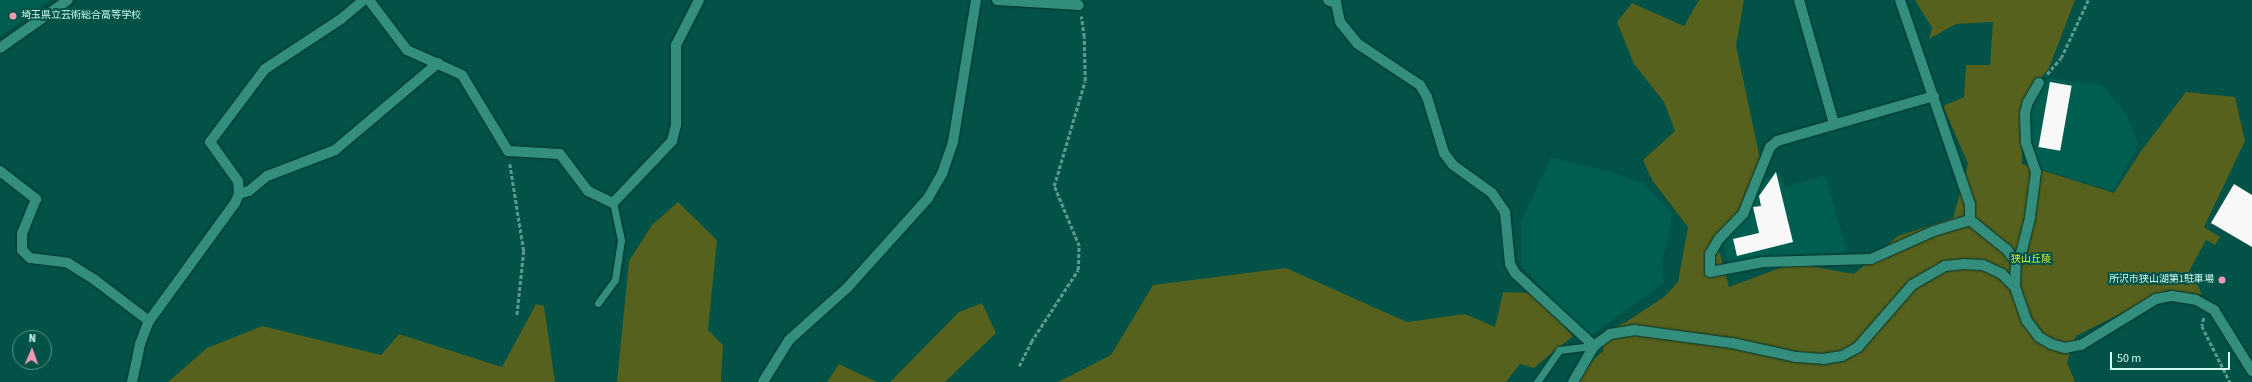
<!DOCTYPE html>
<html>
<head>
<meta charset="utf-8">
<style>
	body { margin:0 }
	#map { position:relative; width:2252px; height:382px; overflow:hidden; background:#035247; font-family:"Source Sans 3","Noto Sans JP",sans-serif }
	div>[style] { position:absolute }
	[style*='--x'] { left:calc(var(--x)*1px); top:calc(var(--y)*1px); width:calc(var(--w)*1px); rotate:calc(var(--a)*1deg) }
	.built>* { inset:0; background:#005e50 }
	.green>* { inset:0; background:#55611c }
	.building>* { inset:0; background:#f8f8f8; transform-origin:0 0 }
	.path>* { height:2.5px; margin-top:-1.25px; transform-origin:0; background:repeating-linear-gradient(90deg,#5a9a8f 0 4px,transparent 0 6px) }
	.roads { filter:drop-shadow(0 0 1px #01352d) drop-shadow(0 0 1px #01352d) }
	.service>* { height:7px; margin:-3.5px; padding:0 3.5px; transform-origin:3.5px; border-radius:3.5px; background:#348e7d }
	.minor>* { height:10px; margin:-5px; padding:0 5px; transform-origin:5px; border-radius:5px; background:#348e7d }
	.tertiary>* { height:10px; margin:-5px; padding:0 5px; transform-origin:5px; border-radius:5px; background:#348e7d }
	.dots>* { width:11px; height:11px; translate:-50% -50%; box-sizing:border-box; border:2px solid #035247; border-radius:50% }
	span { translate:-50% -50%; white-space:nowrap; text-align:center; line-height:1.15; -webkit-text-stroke:4px #035247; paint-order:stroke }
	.poi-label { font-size:10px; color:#d2fcf1 }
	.left { translate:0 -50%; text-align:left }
	.right { translate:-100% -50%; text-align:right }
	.park-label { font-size:10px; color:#d5f238 }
	.north { position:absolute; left:12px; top:330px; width:40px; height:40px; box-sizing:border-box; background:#035247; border:1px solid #56968b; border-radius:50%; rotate:2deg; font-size:11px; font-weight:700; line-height:16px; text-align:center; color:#d2fcf1 }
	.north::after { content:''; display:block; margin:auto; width:14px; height:18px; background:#f09ab6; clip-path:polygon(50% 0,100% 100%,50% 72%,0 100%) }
	.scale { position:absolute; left:2110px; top:352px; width:120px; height:18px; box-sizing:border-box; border:2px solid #d2fcf1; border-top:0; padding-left:5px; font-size:12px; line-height:14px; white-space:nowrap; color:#d2fcf1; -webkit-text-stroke:3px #035247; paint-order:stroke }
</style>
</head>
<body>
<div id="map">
	<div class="built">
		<div style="clip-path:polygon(0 0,50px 0,0 36px)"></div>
		<div style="clip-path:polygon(2048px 78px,2102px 85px,2126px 114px,2138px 145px,2113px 191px,2041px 169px,2029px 131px,2029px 117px,2034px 102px)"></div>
		<div style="clip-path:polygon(1551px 158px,1605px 170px,1645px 184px,1671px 213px,1671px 225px,1662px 261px,1664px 283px,1589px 337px,1521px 266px,1521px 222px)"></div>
		<div style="clip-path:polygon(1781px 174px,1785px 187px,1825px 175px,1847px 252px,1759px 257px,1728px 266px,1722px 238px,1766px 178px)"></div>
	</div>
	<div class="green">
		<div style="clip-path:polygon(1699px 0,1744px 0,1736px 46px,1764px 177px,1716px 239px,1729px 287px,1793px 263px,1854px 274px,1898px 236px,1953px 218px,1968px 164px,1943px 106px,1964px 97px,1966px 65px,1990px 65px,1993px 22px,1956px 24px,1929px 39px,1932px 28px,1915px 0,2075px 0,2049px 68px,2023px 99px,2022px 164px,2114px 193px,2141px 151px,2186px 92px,2235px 97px,2245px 141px,2204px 227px,2220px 237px,2215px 245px,2206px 240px,2186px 277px,2197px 283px,2202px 295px,2168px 290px,2076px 336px,2067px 362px,2075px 382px,1576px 382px,1586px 366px,1603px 351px,1602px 333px,1626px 322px,1664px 297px,1678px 282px,1688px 227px,1652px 180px,1643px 160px,1675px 131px,1664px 102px,1634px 64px,1617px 22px,1632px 3px,1684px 26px)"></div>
		<div style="clip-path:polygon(678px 202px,717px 240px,708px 330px,723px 345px,721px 382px,617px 382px,629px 261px,652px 225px)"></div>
		<div style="clip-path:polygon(1286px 268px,1407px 322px,1465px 314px,1495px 327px,1503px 292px,1532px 293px,1573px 336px,1534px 368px,1520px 364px,1506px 382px,1058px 382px,1111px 355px,1153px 285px)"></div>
		<div style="clip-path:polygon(982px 303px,996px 333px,945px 382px,890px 382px,959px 312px)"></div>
		<div style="clip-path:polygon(536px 304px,544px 306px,555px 382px,168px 382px,207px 348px,262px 326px,381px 355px,399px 334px,502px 367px)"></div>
		<div style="clip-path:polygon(839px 364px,877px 382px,827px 382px)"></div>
	</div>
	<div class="building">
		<div style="left:2050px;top:82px;width:22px;height:66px;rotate:10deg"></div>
		<div style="clip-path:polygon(1776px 172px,1793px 242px,1737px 256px,1733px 239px,1759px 233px,1753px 207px,1761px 206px,1759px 196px)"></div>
		<div style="clip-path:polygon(2234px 184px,2252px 195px,2252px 247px,2211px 223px)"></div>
	</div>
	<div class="path">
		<div style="--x:2047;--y:74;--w:21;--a:-49"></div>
		<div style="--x:2061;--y:58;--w:64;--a:-65"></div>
		<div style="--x:510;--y:164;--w:88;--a:80.9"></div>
		<div style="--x:524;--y:251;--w:66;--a:96.1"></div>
		<div style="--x:2204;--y:318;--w:8;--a:104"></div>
		<div style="--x:2202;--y:326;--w:63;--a:63.4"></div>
		<div style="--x:1019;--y:366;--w:27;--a:-63"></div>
		<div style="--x:1031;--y:342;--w:86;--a:-56.9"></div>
		<div style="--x:1078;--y:270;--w:24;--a:-88"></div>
		<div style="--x:1079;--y:246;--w:65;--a:-112.6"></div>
		<div style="--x:1054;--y:186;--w:109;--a:-73.6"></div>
		<div style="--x:1085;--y:81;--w:44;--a:-91.3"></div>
		<div style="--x:1084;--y:37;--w:21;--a:-98"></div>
	</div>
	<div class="roads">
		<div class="service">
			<div style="--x:598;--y:303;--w:29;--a:-54"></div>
			<div style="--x:615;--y:280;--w:40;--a:-81.5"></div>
			<div style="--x:621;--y:240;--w:38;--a:-102"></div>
			<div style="--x:1537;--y:382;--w:39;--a:-55"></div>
			<div style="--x:1559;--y:350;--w:35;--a:-7"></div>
		</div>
		<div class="minor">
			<div style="--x:369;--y:0;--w:63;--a:52.8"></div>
			<div style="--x:407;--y:50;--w:60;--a:24.4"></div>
			<div style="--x:462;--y:75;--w:89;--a:58.8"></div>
			<div style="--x:508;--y:151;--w:52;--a:3.3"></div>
			<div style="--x:560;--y:154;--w:46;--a:52.9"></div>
			<div style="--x:588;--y:191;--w:28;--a:26"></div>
			<div style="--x:613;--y:203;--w:86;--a:-46.4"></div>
			<div style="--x:672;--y:141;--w:16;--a:-76"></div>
			<div style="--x:676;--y:125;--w:80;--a:-90"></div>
			<div style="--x:676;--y:45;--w:51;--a:-62.9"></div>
			<div style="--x:997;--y:0;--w:82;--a:3.5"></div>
			<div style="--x:1328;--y:0;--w:9;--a:21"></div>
			<div style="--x:1336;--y:3;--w:19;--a:78"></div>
			<div style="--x:1340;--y:22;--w:28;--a:51"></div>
			<div style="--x:1358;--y:44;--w:74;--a:33.5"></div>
			<div style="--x:1420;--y:85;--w:14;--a:60"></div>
			<div style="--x:1427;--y:97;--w:59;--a:73.1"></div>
			<div style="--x:1444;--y:153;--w:15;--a:53"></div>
			<div style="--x:1453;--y:165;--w:48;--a:35.7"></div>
			<div style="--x:1492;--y:193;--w:23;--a:56"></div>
			<div style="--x:1505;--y:212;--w:52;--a:84.5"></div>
			<div style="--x:1510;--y:264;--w:10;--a:61"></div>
			<div style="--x:1515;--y:273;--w:108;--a:42.7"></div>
			<div style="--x:1799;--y:0;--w:129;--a:74.2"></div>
			<div style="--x:1900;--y:0;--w:217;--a:71.1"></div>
			<div style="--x:1970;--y:205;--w:15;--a:90"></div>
			<div style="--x:1970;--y:220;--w:48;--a:39"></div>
			<div style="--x:2007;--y:250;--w:15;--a:53"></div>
			<div style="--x:0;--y:48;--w:83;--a:-35.2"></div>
			<div style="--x:1934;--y:96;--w:163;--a:164"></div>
			<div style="--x:1777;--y:141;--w:9;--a:139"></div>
			<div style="--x:1770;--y:147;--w:72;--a:111.9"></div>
			<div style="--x:1743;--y:214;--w:35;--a:134"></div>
			<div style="--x:1719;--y:239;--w:17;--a:121"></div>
			<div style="--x:1710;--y:254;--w:18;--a:90"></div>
			<div style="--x:1710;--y:272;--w:54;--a:-10.7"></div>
			<div style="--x:1763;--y:262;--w:108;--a:-1.6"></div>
			<div style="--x:1871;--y:259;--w:69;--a:-24"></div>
			<div style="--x:1934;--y:231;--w:38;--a:-17"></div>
			<div style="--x:0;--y:171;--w:46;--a:37.9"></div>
			<div style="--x:36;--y:199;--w:37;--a:112"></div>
			<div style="--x:22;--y:233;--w:17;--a:90"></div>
			<div style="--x:22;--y:250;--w:11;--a:45"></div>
			<div style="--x:30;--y:258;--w:38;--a:7"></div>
			<div style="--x:68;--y:263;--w:32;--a:32"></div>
			<div style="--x:95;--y:280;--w:68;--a:37.2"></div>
			<div style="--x:239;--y:194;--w:10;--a:-17"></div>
			<div style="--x:249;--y:191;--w:23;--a:-40"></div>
			<div style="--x:267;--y:176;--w:73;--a:-20.9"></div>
			<div style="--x:335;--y:150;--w:135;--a:-40.2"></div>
			<div style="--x:2015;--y:287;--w:25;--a:-88"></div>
			<div style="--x:2016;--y:262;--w:13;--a:-63"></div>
			<div style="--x:2022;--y:250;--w:34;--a:-76"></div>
			<div style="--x:2030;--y:217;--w:45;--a:-82.4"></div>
			<div style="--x:2036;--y:172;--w:31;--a:-109"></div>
			<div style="--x:2026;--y:143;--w:30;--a:-92"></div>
			<div style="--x:2025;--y:113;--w:11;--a:-75"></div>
			<div style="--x:2028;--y:102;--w:22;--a:-60"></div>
			<div style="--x:763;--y:382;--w:49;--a:-58.2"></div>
			<div style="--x:789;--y:340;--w:79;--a:-41.9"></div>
			<div style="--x:848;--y:287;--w:120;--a:-48"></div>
			<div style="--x:928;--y:198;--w:28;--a:-60"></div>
			<div style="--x:942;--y:174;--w:34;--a:-71"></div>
			<div style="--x:953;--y:142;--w:144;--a:-80.8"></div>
			<div style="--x:1573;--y:382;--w:42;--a:-59.7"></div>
			<div style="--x:1594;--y:346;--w:20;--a:-37"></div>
			<div style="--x:1610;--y:334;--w:24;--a:-9"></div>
			<div style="--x:1634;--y:330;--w:99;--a:7.6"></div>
			<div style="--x:1732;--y:343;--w:66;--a:12.3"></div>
			<div style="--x:1796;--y:357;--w:27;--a:4"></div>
			<div style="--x:1823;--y:359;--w:19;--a:-9"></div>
			<div style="--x:1842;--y:356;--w:18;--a:-29"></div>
			<div style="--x:1858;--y:347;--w:82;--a:-48.9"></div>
			<div style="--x:1912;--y:285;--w:38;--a:-30"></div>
			<div style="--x:1945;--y:266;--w:18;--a:-6"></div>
			<div style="--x:1963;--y:264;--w:20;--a:3"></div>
			<div style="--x:1983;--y:265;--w:21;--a:25"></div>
			<div style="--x:2002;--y:274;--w:18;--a:45"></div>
			<div style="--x:2015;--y:287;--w:36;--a:71"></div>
			<div style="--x:2027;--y:321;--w:20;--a:53"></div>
			<div style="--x:2039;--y:337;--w:14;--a:30"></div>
			<div style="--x:2051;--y:344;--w:15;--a:16"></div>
			<div style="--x:2065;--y:348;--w:16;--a:-11"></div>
			<div style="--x:2081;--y:345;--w:88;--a:-31.5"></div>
			<div style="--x:2156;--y:299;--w:16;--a:-11"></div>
			<div style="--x:2172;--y:296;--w:24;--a:9"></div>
			<div style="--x:2196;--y:300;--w:21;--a:29"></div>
			<div style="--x:2214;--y:310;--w:72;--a:58.1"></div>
		</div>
		<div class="tertiary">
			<div style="--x:132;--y:382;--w:39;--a:-78"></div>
			<div style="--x:140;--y:344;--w:25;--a:-69"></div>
			<div style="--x:149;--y:321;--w:146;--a:-53.9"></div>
			<div style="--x:235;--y:203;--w:10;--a:-66"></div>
			<div style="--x:239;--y:194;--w:13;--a:-94"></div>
			<div style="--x:238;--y:181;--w:48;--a:-125.7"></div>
			<div style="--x:210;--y:142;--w:91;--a:-53"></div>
			<div style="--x:265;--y:69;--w:91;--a:-33.3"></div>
			<div style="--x:341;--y:19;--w:30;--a:-40"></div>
		</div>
	</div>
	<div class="dots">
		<div style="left:13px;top:16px;background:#f09ab6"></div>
		<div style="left:2222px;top:280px;background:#f09ab6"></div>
	</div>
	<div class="poi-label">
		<span class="left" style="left:21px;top:16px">埼玉県立芸術総合高等学校</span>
		<span class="right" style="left:2214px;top:280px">所沢市狭山湖第1駐車場</span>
	</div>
	<div class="park-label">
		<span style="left:2031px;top:260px">狭山丘陵</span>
	</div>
	<div class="north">N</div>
	<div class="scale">50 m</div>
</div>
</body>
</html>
